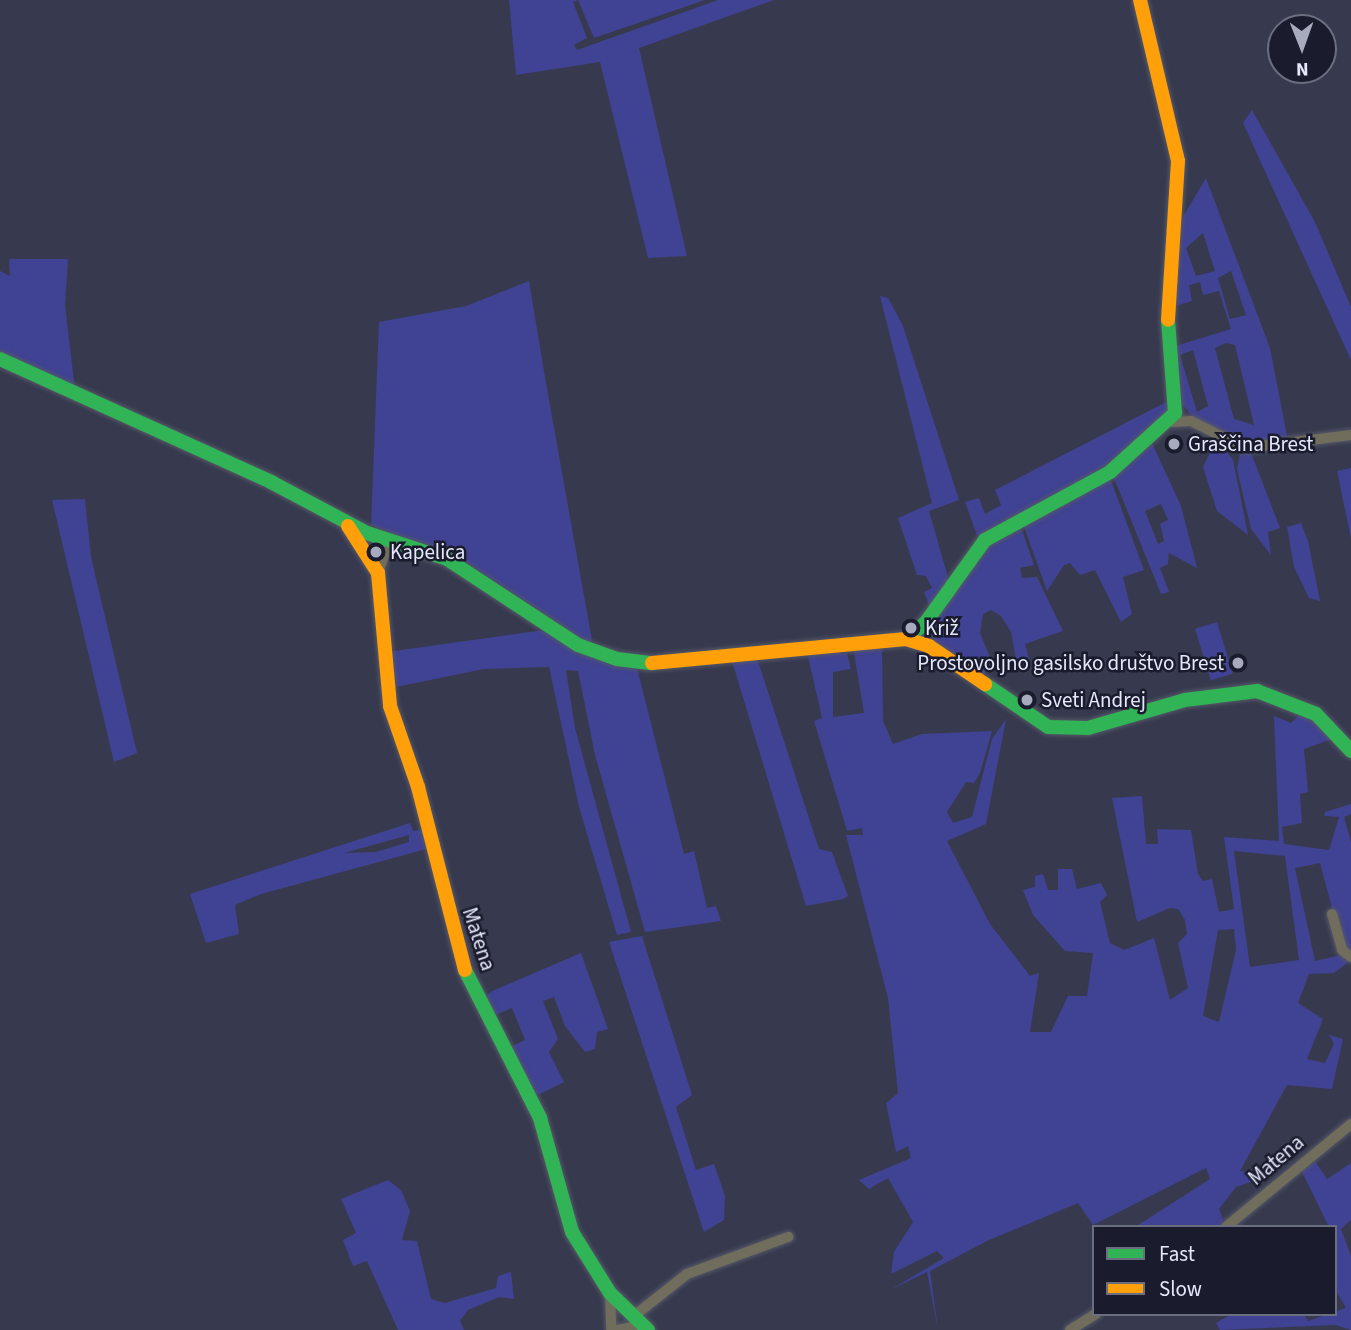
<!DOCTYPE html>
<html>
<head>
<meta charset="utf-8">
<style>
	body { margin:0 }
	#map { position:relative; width:1351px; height:1330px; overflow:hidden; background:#373a4e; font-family:"Source Sans 3",sans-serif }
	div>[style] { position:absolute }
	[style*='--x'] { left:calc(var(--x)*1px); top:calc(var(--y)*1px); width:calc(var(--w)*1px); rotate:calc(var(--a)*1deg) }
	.green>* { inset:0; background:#404293; transform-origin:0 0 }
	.roads { filter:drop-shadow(0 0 2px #555868) drop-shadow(0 0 2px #555868) }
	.street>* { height:10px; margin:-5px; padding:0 5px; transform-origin:5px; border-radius:5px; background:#706d5c }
	.fast>* { height:14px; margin:-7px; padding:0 7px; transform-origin:7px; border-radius:7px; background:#30b455 }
	.slow>* { height:14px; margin:-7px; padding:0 7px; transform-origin:7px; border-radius:7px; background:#ff9f0a }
	.dots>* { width:19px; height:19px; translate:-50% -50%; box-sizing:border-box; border:4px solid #1a1c2d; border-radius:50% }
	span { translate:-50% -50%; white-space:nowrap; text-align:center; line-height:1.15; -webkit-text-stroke:5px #1a1c2d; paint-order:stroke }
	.poi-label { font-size:21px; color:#e5e8fb }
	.left { translate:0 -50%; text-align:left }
	.right { translate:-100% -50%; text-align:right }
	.street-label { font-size:21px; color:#e5e8fb }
	.legend { position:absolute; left:1092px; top:1225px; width:245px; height:91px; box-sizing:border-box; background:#1a1c2d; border:2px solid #6b6e7f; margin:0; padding:9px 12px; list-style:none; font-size:21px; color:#e5e8fb }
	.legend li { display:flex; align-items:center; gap:14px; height:35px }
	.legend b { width:35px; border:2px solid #6b6e7f }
	.north { position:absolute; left:1267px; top:14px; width:70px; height:70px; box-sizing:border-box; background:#1a1c2d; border:2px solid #6b6e7f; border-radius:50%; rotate:179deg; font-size:19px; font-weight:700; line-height:28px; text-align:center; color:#e5e8fb }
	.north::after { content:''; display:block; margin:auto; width:24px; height:32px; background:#a8abbe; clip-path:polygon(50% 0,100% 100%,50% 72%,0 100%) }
</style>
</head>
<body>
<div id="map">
	<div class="green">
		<div style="clip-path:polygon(509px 0,705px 0,594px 38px,578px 0,573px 2px,587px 38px,574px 45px,577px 50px,718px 0,774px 0,639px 48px,687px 256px,648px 258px,600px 62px,516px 75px)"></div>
		<div style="clip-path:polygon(1252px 110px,1315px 222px,1351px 307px,1351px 360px,1243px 123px)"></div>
		<div style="clip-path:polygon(evenodd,1206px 178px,1270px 348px,1288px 441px,1247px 446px,1197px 421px,1179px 401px,1169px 348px,1231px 329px,1219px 291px,1203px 295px,1200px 282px,1189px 285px,1192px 301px,1169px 308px,1177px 227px,1206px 178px,1203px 233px,1215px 271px,1196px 276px,1186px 248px,1203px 233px,1206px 178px,1231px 271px,1246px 315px,1230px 319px,1218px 278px,1231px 271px,1206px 178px,1226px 343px,1235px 345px,1254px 425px,1234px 419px,1215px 348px,1226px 343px,1206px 178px,1193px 350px,1208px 406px,1197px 412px,1180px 355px,1193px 350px)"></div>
		<div style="clip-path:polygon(9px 259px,68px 259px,65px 305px,75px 390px,0 355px,0 271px,10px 276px)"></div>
		<div style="clip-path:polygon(529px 281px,546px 383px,593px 646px,467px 563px,371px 525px,379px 322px,466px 306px)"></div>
		<div style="clip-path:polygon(880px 296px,888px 298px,903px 326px,959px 500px,929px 511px,950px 584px,931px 611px,924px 592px,932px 588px,926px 576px,917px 575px,898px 518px,932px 503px)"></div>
		<div style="clip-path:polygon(1172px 399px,1171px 408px,1128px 454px,978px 538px,965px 502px,979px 498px,985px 514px,1001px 505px,995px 490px)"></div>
		<div style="clip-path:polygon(1217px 439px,1233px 460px,1248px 535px,1217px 511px,1203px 467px)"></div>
		<div style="clip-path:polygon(evenodd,1151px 441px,1181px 506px,1197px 568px,1169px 553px,1168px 564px,1160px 568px,1169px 592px,1161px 594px,1112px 473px,1151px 441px,1161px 504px,1168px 520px,1160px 524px,1164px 541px,1158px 544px,1145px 511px,1161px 504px)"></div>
		<div style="clip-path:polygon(1250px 450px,1280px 528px,1268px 532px,1271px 555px,1251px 529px,1237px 469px,1240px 454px)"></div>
		<div style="clip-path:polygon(1351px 468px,1351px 538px,1337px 471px)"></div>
		<div style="clip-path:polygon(1110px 478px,1144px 570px,1123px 577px,1132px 614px,1121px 622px,1095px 570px,1080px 575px,1070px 563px,1064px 565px,1047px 591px,1022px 521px)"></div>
		<div style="clip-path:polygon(85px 499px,91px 557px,137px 753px,114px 762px,52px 500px)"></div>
		<div style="clip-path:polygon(1301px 523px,1308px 541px,1320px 601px,1309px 598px,1294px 567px,1287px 527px)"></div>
		<div style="clip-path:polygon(1021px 527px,1034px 565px,1020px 568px,1022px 578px,1037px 577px,1063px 631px,1025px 644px,1031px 666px,1016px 659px,1011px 632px,1001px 616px,991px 610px,983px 614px,980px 633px,992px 662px,983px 677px,933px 642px,929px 626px,979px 551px)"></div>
		<div style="left:1217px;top:622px;width:54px;height:23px;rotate:73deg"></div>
		<div style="clip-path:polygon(544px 630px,637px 668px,684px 854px,694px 851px,707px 908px,716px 906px,721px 921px,645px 932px,595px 755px,578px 671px,566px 670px,575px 728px,631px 932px,617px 935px,579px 807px,549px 667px,484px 669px,391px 688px,387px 652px)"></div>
		<div style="clip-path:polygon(evenodd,882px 644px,883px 721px,893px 744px,922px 734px,992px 731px,980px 773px,974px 783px,966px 782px,947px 812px,953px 823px,972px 817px,992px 739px,1006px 719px,986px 824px,947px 841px,990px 924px,1030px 976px,1039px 973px,1030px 1032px,1051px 1032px,1068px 996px,1087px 996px,1093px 953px,1065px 951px,1033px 915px,1023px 890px,1035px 887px,1035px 876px,1043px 874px,1048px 890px,1058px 890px,1058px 869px,1072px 869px,1077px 889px,1101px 883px,1107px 895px,1100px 902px,1110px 943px,1124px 950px,1154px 938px,1170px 1000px,1188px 988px,1178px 943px,1187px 934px,1185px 920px,1178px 909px,1170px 908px,1137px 922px,1112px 798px,1142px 796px,1146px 844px,1158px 844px,1157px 829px,1191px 830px,1198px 874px,1203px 881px,1212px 879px,1219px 912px,1234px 909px,1224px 837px,1279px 841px,1274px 716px,1291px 723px,1303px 711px,1335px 738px,1304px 749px,1308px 792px,1300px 794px,1302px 823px,1282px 827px,1284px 844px,1329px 850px,1339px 817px,1324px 816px,1325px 812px,1351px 804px,1351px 814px,1344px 817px,1351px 842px,1351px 954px,1342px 946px,1320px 863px,1295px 868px,1315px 961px,1341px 955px,1351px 960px,1334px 973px,1309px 974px,1298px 1003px,1323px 1019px,1307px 1059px,1325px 1063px,1334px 1044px,1329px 1035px,1343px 1039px,1332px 1089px,1287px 1085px,1240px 1171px,1265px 1174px,1262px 1178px,1236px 1187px,1219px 1209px,1224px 1222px,1217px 1227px,1135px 1227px,1210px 1179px,1206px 1168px,1093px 1225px,1078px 1203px,987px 1241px,930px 1271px,938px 1330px,927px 1272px,890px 1290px,944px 1258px,937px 1251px,891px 1274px,894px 1252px,913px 1222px,888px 1178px,869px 1189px,859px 1180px,911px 1158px,908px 1146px,896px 1152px,886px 1103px,898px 1093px,888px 998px,846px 835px,863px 835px,862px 828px,847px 831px,845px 824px,814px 721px,822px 718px,807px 652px,847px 653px,851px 669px,833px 672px,833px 717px,864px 713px,853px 647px,882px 644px,1234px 851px,1285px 856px,1299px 960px,1250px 967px,1234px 851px,882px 644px,1234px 929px,1236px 950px,1219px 1022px,1203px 1016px,1218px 930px,1234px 929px)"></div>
		<div style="clip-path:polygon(757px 658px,819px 849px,832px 852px,848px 896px,843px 899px,806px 906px,732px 661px)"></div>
		<div style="clip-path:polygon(evenodd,410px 823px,413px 831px,425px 829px,430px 848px,261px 894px,235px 905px,239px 934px,206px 943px,190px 894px,410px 823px,409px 835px,409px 842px,376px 852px,344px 853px,409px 835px)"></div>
		<div style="clip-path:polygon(642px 936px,692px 1095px,676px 1107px,696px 1170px,714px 1164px,725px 1196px,724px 1220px,704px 1232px,609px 942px)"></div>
		<div style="clip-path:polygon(581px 953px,608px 1029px,597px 1032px,595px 1049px,585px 1052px,565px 1026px,554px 997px,543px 1001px,558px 1039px,549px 1052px,564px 1082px,534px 1097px,508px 1048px,525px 1040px,512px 1008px,491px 1017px,484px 1001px,490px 992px)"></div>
		<div style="clip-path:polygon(1315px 1161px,1327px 1179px,1351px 1163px,1351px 1220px,1341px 1229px,1351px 1256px,1351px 1330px,1336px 1325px,1220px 1330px,1216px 1323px,1232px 1314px,1304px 1314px,1308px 1321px,1346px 1308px,1335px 1289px,1335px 1227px,1329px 1227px,1302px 1172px)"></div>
		<div style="clip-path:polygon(388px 1180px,401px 1190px,410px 1211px,402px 1240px,417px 1241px,431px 1299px,445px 1303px,496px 1288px,498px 1276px,511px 1272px,514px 1299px,499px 1297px,468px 1310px,460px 1321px,464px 1330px,398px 1330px,367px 1261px,353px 1266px,343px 1240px,356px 1233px,341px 1199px)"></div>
	</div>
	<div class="roads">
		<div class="street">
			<div style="--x:1171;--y:422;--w:20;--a:-3"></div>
			<div style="--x:1191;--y:421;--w:60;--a:26.6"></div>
			<div style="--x:1245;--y:448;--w:107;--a:-7"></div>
			<div style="--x:378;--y:573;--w:34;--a:-71"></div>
			<div style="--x:1332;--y:914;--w:37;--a:74"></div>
			<div style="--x:1342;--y:950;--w:11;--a:38"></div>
			<div style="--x:1226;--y:1227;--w:162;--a:-39.5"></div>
			<div style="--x:610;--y:1293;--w:37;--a:88"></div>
			<div style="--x:634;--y:1316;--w:68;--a:-38.4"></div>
			<div style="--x:687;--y:1274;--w:108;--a:-20.1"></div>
			<div style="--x:617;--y:1330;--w:26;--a:-11"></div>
			<div style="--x:1070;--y:1330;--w:31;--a:-32"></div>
		</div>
		<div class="fast">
			<div style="--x:0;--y:359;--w:298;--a:24.4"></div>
			<div style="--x:271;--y:482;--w:109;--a:28"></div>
			<div style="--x:367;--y:533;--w:84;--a:18"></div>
			<div style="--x:447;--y:559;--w:157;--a:33.3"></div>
			<div style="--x:578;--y:645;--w:41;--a:19.7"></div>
			<div style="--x:617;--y:659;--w:35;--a:7"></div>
			<div style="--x:906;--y:639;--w:26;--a:-40"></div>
			<div style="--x:926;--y:622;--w:101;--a:-54.3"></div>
			<div style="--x:985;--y:540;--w:142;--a:-28.5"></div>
			<div style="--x:1110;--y:472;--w:88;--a:-42.2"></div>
			<div style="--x:1175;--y:413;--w:93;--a:-94.3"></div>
			<div style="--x:985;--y:684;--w:76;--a:34.3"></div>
			<div style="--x:1048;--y:727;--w:40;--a:1.4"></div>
			<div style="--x:1088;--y:728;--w:101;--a:-16.1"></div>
			<div style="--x:1185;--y:700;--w:73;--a:-7.1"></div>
			<div style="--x:1257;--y:691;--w:63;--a:21.3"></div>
			<div style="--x:1316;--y:714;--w:51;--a:46.6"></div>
			<div style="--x:465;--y:970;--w:166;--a:63.1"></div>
			<div style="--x:540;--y:1118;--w:118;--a:74.3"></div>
			<div style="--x:572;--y:1232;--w:72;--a:58.1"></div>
			<div style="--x:610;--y:1293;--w:53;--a:44.2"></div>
		</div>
		<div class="slow">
			<div style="--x:1140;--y:0;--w:165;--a:76.7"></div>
			<div style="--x:1178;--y:161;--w:159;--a:93.6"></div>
			<div style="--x:348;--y:526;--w:56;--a:57.4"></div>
			<div style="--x:378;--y:573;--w:134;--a:84.8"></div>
			<div style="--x:390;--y:706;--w:86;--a:70.9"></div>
			<div style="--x:418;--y:787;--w:189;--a:75.6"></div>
			<div style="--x:652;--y:663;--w:255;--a:-5.4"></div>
			<div style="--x:906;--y:639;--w:24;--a:17"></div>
			<div style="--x:929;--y:646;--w:68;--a:34.2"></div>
		</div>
	</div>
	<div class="dots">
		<div style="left:1174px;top:444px;background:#a8abbe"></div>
		<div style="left:376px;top:552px;background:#a8abbe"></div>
		<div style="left:911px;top:628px;background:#a8abbe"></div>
		<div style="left:1238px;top:663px;background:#a8abbe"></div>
		<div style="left:1027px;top:700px;background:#a8abbe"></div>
	</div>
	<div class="poi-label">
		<span class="left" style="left:1188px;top:444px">Graščina Brest</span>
		<span class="left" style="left:390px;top:552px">Kapelica</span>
		<span class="left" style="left:925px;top:628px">Križ</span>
		<span class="right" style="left:1224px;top:663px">Prostovoljno gasilsko društvo Brest</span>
		<span class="left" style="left:1041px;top:700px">Sveti Andrej</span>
	</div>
	<div class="street-label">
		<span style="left:479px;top:939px;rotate:72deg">Matena</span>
		<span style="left:1276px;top:1160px;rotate:-40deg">Matena</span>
	</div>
	<ul class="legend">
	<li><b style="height:9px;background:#30b455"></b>Fast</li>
	<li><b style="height:9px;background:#ff9f0a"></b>Slow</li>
	</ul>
	<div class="north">N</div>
</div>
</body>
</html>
